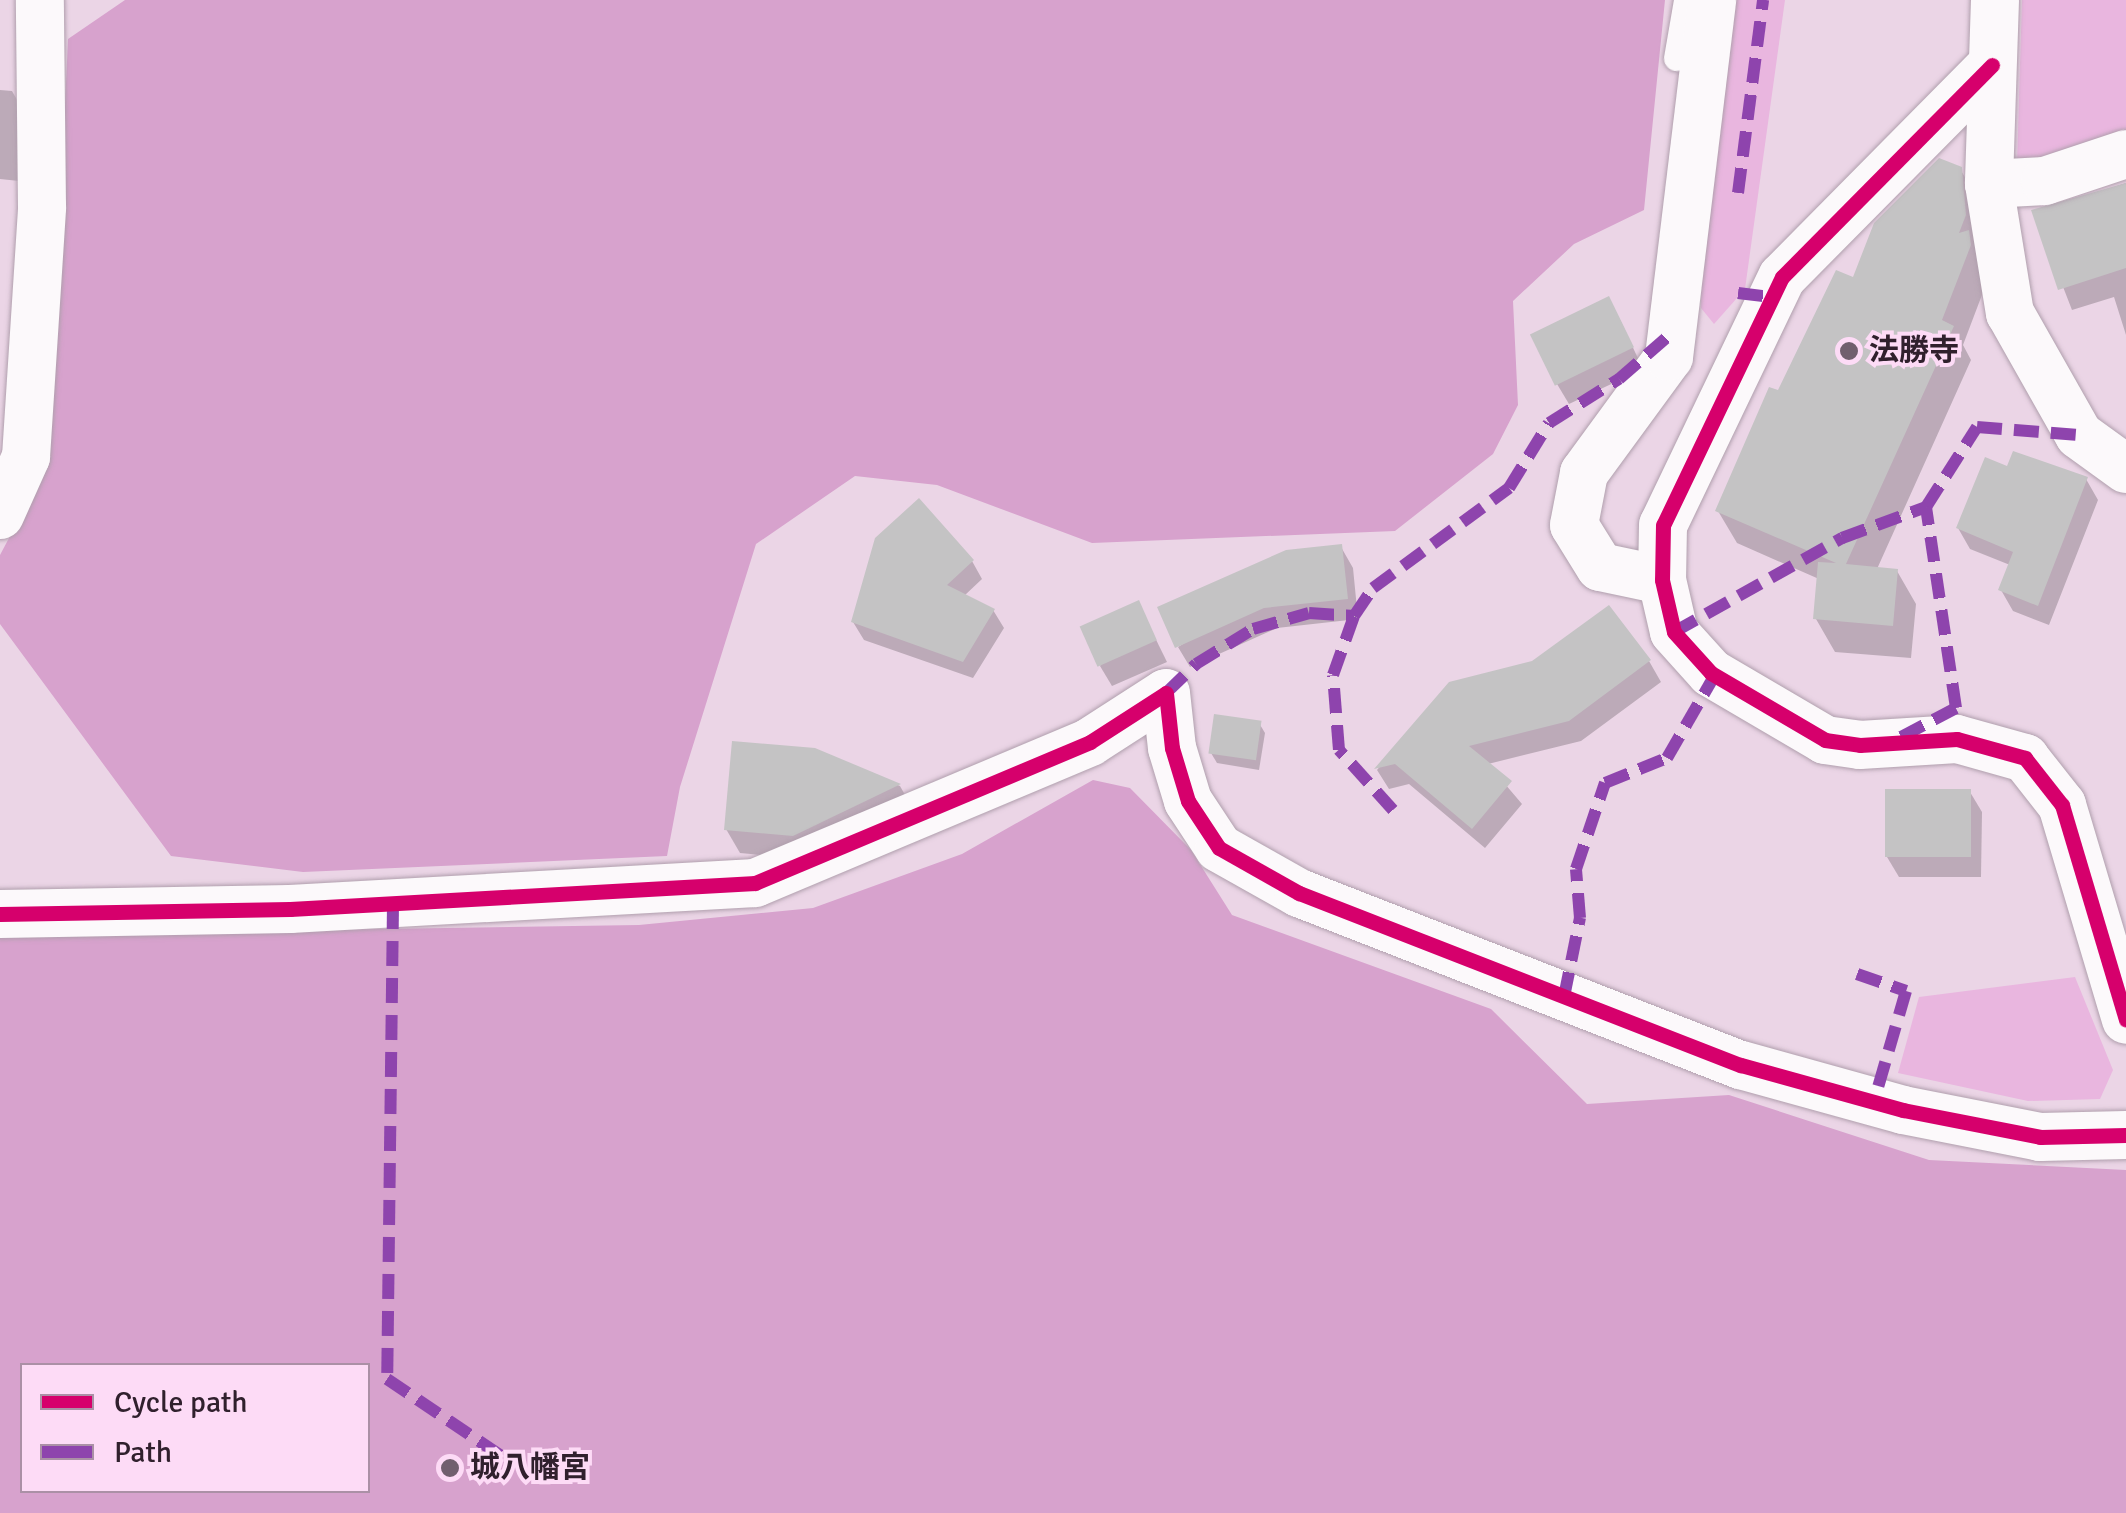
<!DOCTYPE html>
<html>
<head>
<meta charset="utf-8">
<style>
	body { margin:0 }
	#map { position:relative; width:2126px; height:1513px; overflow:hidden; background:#ebd5e6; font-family:Signika,"Noto Sans JP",sans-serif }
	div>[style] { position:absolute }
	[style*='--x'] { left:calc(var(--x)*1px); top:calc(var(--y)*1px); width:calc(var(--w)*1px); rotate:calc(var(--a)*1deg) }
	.green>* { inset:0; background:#e9b6df }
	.forest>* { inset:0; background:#d7a2cd }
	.shadow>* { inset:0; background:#0003 }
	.building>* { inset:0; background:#c4c3c4; transform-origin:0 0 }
	.roads { filter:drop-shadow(0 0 2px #b09fad) drop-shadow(0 0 2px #b09fad) }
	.service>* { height:25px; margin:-12.5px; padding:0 12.5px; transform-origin:12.5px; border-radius:12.5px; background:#fcf9fb }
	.minor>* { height:48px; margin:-24px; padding:0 24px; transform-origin:24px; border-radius:24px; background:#fcf9fb }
	.quiet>* { height:12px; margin-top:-6px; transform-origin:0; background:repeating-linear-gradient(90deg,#8e44ad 0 25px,transparent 0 37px) }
	.cycleway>* { height:15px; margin:-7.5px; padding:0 7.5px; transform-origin:7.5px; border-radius:7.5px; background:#d6006c }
	.dots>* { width:28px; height:28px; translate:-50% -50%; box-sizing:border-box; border:5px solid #fddbf6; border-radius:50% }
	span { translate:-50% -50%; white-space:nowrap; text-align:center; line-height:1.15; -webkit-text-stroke:8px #fddbf6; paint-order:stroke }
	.poi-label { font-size:30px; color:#30202d; font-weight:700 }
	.left { translate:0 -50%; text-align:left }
	.legend { position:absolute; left:20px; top:1363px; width:350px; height:130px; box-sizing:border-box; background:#fddbf6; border:2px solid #ab90a6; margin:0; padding:12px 18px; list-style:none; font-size:30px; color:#30202d }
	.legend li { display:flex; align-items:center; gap:20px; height:50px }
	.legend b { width:50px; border:2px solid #ab90a6 }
</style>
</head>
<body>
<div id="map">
	<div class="green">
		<div style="clip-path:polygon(1731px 0,1785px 0,1745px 289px,1714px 324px,1701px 308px,1702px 225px)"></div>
		<div style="clip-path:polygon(2022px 0,2126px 0,2126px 131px,2017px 165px)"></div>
		<div style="clip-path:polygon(2075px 977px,2113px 1070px,2100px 1099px,2028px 1101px,1898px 1073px,1919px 997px)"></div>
	</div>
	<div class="forest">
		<div style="clip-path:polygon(125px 0,1665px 0,1644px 210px,1574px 244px,1513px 301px,1518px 405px,1493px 454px,1395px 531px,1092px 543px,937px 485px,855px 476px,756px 544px,680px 787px,667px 856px,303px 872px,171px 856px,0 624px,0 555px,49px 463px,68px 39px)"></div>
		<div style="clip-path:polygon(evenodd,1093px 780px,1130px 788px,1191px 850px,1232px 915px,1491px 1009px,1587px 1104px,1729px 1095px,1929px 1160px,2126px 1170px,2126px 1513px,0 1513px,0 935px,639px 925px,813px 908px,962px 854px,1093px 780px,22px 1366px,368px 1366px,368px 1490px,22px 1490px,22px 1366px)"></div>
	</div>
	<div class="shadow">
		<div style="clip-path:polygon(0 90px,12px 91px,24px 112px,19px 181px,0 179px)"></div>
		<div style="clip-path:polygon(1960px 169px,1980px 202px,1988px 279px,1963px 345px,1971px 360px,1877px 569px,1897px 571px,1916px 604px,1911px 658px,1835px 652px,1816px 619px,1819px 579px,1737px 543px,1718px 511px,1779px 394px,1854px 281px)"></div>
		<div style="clip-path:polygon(2126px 183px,2126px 335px,2114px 297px,2072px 310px,2034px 212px)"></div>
		<div style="clip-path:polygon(1620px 320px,1643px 369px,1569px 404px,1557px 384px)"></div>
		<div style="clip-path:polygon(2008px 469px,2086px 479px,2098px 500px,2049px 625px,2013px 611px,2001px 590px,2010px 565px,1970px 549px,1958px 528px)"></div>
		<div style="clip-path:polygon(1341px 547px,1353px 568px,1358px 619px,1277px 628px,1190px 667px,1178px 647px)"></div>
		<div style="clip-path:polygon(972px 561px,982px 579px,964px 596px,993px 610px,1004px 628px,973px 678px,864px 640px,853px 622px)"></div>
		<div style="clip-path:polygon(1138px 603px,1167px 662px,1112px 686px,1100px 666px)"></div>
		<div style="clip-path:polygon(1649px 661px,1661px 682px,1581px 741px,1488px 764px,1522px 804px,1485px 848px,1409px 784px,1389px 789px,1377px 770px,1450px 685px)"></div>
		<div style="clip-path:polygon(1259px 723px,1265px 733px,1259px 770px,1217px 763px,1211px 753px)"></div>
		<div style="clip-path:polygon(814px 751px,900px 786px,913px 809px,807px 859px,740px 853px,726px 829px)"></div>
		<div style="clip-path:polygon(1970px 792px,1982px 812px,1981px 877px,1899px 877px,1887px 857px)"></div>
	</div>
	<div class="building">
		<div style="clip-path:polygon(1939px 158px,1962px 167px,1966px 215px,1959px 233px,1969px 230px,1971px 245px,1942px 320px,1954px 326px,1846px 564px,1898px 569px,1893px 626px,1813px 619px,1818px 562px,1836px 563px,1715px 511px,1769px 387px,1778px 390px,1836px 270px,1853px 277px,1874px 223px)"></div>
		<div style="clip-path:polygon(2126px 183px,2126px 268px,2058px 290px,2031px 210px)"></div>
		<div style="left:1609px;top:296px;width:57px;height:88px;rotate:64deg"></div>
		<div style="clip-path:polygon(2013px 451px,2088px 477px,2038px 606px,1998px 590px,2013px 552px,1956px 528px,1985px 457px,2007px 466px)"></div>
		<div style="clip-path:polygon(919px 498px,974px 560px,947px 585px,995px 609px,963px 662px,851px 622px,875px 538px)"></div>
		<div style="clip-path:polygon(1342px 544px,1348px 599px,1264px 608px,1175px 648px,1157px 607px,1286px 550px)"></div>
		<div style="left:1139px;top:600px;width:44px;height:65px;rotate:66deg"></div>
		<div style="clip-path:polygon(1609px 605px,1651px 660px,1569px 721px,1469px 746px,1512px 781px,1472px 829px,1395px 764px,1374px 769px,1449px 682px,1532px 661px)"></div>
		<div style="left:1214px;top:714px;width:48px;height:40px;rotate:8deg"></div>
		<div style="clip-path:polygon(732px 741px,815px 748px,901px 784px,793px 836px,724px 830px)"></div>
		<div style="left:1885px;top:789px;width:86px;height:68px"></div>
	</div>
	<div class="roads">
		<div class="service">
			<div style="--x:1676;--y:58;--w:59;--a:-80.2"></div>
		</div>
		<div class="minor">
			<div style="--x:1995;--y:0;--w:184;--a:91.9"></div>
			<div style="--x:1989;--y:184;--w:131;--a:80.8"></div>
			<div style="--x:2010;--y:313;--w:140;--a:60.5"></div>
			<div style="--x:2079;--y:435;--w:58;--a:35.9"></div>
			<div style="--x:1992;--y:65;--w:298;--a:134.7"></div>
			<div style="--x:1782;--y:277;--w:275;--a:115.6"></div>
			<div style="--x:1663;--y:525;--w:55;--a:91"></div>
			<div style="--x:1662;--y:580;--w:53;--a:77"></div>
			<div style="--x:1674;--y:632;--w:55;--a:47.9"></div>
			<div style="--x:1711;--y:673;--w:132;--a:30.4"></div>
			<div style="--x:1825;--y:740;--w:35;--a:8"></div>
			<div style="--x:1860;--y:745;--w:97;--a:-3.5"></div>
			<div style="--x:1957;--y:739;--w:71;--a:15.6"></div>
			<div style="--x:2025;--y:758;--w:60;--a:51.8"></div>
			<div style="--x:2062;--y:805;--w:224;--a:73.4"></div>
			<div style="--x:1989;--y:184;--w:56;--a:-3.1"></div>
			<div style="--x:2045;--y:181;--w:85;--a:-18.4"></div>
			<div style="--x:0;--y:515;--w:64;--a:-65.9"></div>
			<div style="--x:26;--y:457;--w:251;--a:-86.3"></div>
			<div style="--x:42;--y:207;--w:207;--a:-90.6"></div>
			<div style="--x:1662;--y:580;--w:63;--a:-168.2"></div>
			<div style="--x:1600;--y:567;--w:49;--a:-121.8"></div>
			<div style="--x:1574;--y:525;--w:53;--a:-79.1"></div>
			<div style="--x:1584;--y:473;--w:144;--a:-53.8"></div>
			<div style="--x:1669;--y:357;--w:360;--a:-83.1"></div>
			<div style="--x:0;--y:914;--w:290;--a:-1"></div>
			<div style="--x:290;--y:909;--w:466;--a:-3.2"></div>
			<div style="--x:755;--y:883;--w:363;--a:-22.8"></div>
			<div style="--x:1090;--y:742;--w:90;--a:-32.8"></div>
			<div style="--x:1166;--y:693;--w:55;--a:83.8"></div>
			<div style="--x:1172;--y:748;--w:55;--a:73.2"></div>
			<div style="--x:1188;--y:801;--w:56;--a:56.6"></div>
			<div style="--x:1219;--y:848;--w:92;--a:29.4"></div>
			<div style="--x:1299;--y:893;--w:474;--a:21.3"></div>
			<div style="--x:1741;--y:1065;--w:168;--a:15.5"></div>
			<div style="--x:1903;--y:1110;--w:140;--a:11.1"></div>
			<div style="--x:2040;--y:1137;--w:86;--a:-1.3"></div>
		</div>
	</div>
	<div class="quiet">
		<div style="--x:1738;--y:193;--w:195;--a:-82.6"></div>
		<div style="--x:1738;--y:293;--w:34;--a:7"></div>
		<div style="--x:1674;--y:632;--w:193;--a:-29.2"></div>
		<div style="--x:1842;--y:538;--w:90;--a:-20.3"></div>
		<div style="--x:1926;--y:507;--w:95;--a:-57.5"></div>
		<div style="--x:1977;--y:427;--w:102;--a:4.5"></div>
		<div style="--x:1166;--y:693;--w:42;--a:-44"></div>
		<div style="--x:1196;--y:664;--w:67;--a:-31.6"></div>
		<div style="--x:1253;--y:629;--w:58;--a:-15.9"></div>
		<div style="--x:1309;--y:613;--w:45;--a:3.8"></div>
		<div style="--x:1901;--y:737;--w:62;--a:-27.8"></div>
		<div style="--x:1956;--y:708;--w:203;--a:-98.5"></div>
		<div style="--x:1393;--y:810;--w:81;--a:-132"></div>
		<div style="--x:1339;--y:750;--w:75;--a:-94.6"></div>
		<div style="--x:1333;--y:675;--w:63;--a:-70.4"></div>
		<div style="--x:1354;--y:616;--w:34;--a:-56"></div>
		<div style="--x:1373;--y:588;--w:169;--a:-36.3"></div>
		<div style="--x:1509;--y:488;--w:76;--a:-58.4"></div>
		<div style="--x:1549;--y:423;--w:83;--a:-32.2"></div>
		<div style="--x:1619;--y:379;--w:70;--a:-41"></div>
		<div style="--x:393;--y:904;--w:475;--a:90.7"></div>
		<div style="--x:387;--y:1379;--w:141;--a:34"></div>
		<div style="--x:1857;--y:974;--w:52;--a:19.1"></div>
		<div style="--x:1906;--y:991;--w:115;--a:106.2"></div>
		<div style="--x:1564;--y:997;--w:81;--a:-78.6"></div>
		<div style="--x:1580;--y:918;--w:49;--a:-94.7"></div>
		<div style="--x:1576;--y:869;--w:91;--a:-71.4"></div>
		<div style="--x:1605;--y:783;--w:67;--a:-22"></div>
		<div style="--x:1667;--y:758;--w:96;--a:-60"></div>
	</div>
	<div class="cycleway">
		<div style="--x:1992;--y:65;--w:298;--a:134.7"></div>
		<div style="--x:1782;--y:277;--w:275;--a:115.6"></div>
		<div style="--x:1663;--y:525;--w:55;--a:91"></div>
		<div style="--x:1662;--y:580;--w:53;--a:77"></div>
		<div style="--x:1674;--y:632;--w:55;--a:47.9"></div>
		<div style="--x:1711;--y:673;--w:132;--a:30.4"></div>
		<div style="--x:1825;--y:740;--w:35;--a:8"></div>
		<div style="--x:1860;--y:745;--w:97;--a:-3.5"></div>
		<div style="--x:1957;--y:739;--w:71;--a:15.6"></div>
		<div style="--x:2025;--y:758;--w:60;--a:51.8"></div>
		<div style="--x:2062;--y:805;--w:224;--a:73.4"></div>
		<div style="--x:0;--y:914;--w:290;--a:-1"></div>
		<div style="--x:290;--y:909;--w:466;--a:-3.2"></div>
		<div style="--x:755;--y:883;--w:363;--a:-22.8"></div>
		<div style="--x:1090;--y:742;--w:90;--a:-32.8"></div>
		<div style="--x:1166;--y:693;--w:55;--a:83.8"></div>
		<div style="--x:1172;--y:748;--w:55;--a:73.2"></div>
		<div style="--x:1188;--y:801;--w:56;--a:56.6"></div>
		<div style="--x:1219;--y:848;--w:92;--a:29.4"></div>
		<div style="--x:1299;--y:893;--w:474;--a:21.3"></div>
		<div style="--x:1741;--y:1065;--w:168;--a:15.5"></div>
		<div style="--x:1903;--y:1110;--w:140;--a:11.1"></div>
		<div style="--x:2040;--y:1137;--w:86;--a:-1.3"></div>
	</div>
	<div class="dots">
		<div style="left:1849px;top:351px;background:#715f6e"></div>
		<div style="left:450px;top:1468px;background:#715f6e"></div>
	</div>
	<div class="poi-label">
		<span class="left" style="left:1869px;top:351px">法勝寺</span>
		<span class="left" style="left:470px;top:1468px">城八幡宮</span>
	</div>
	<ul class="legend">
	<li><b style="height:12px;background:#d6006c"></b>Cycle path</li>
	<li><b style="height:12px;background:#8e44ad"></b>Path</li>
	</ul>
</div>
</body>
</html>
